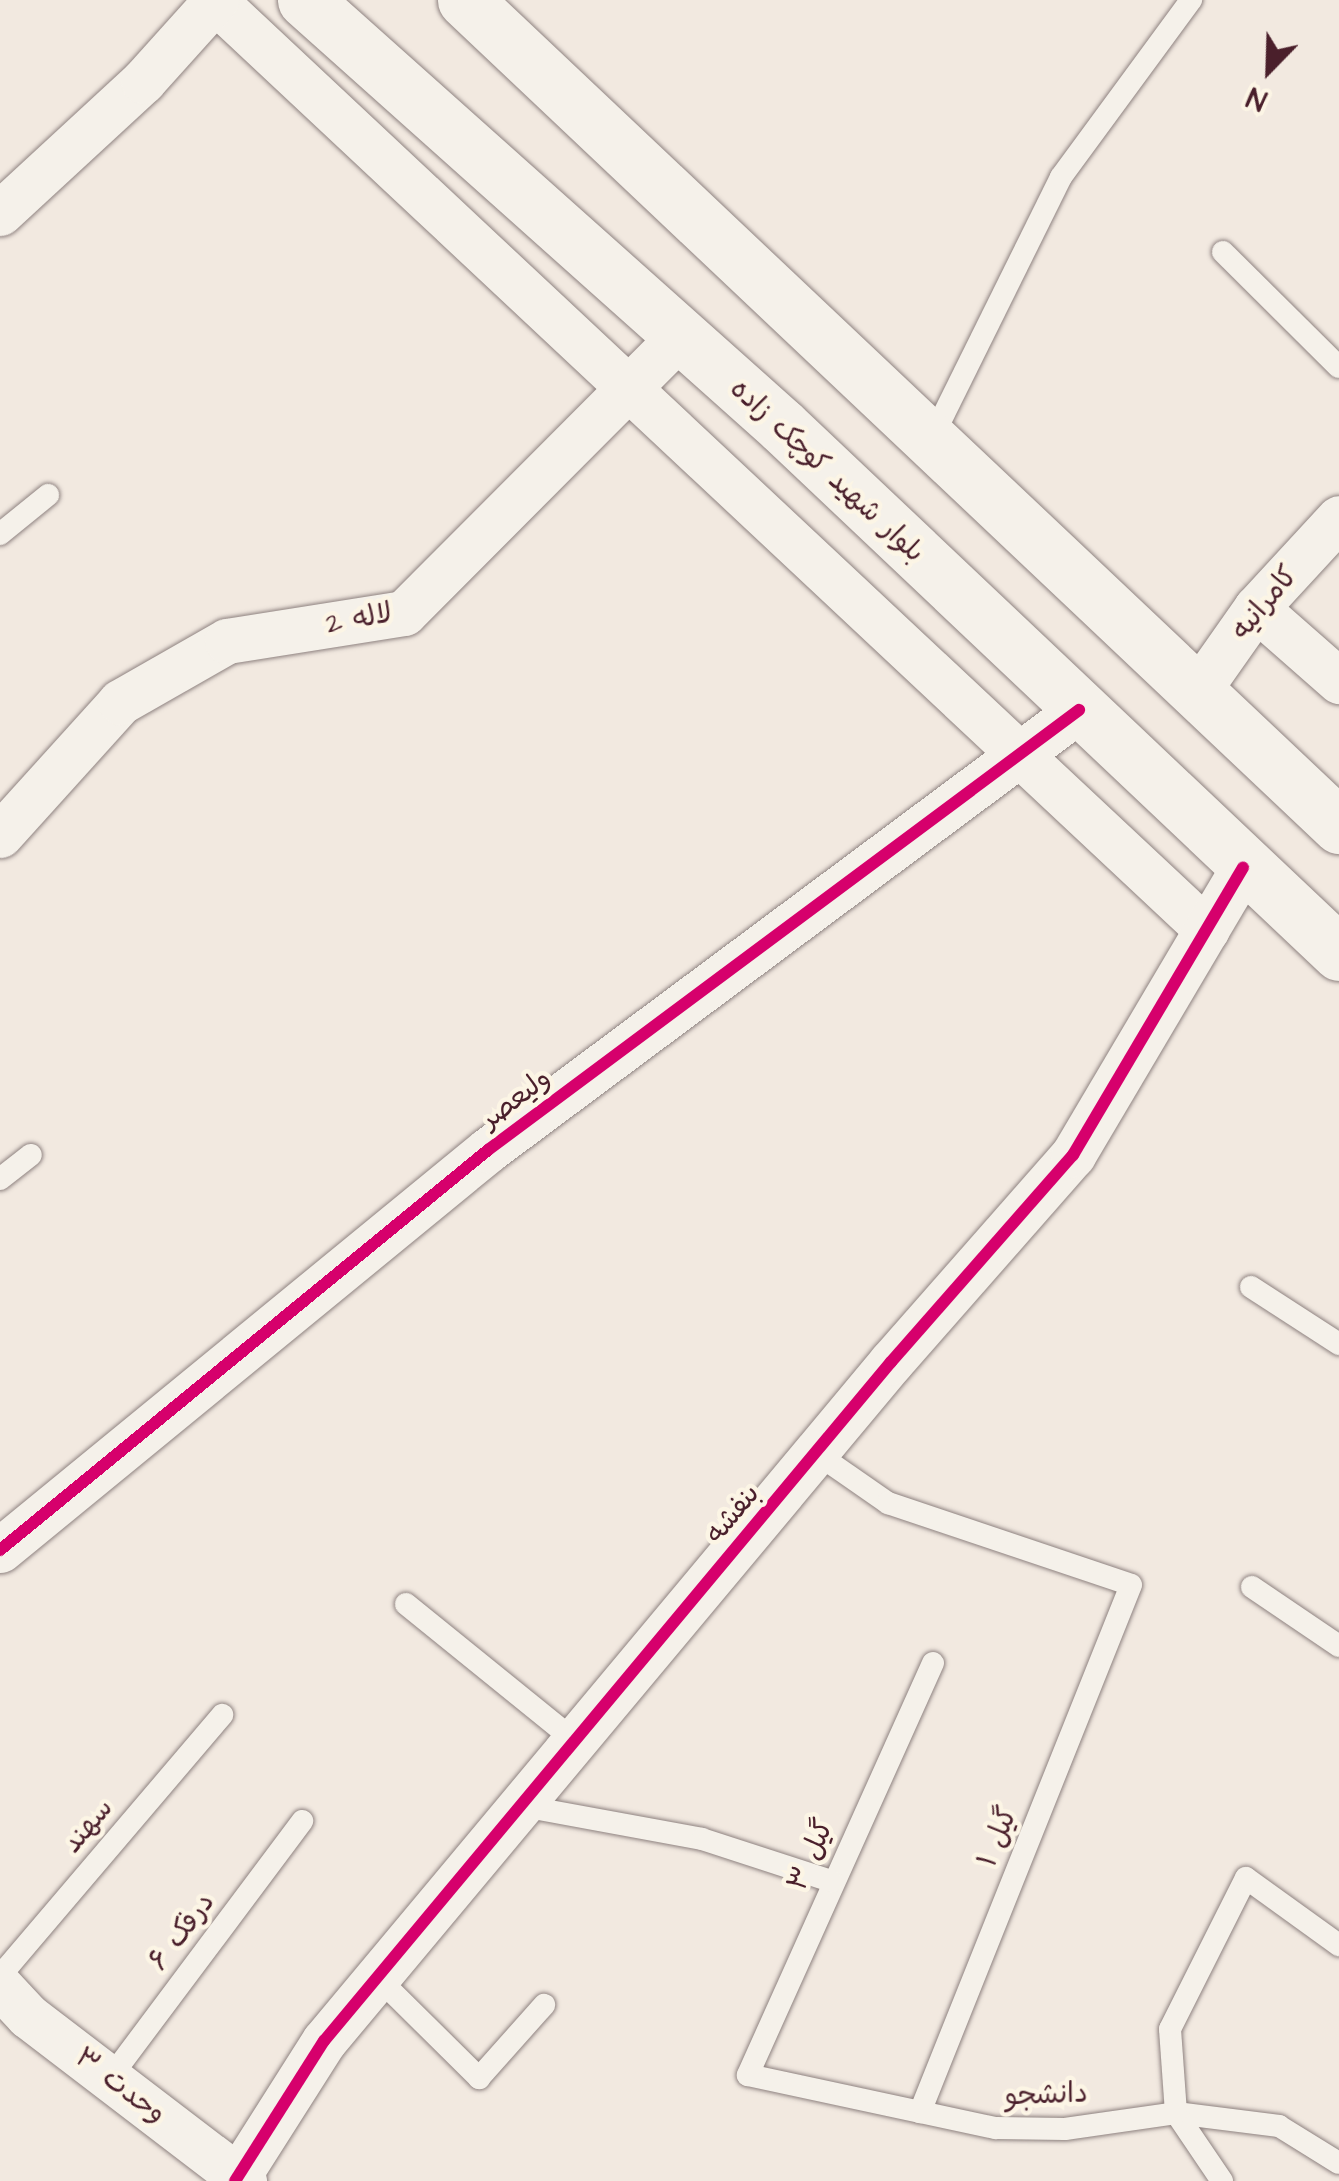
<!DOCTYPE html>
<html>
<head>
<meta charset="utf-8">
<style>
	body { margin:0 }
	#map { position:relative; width:1339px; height:2181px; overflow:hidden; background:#f2e9e0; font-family:"Architects Daughter","Playpen Sans Arabic",sans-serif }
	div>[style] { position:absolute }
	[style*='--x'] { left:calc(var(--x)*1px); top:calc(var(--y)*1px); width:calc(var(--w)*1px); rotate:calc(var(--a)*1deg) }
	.roads { filter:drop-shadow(0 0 2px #8e8280) drop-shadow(0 0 2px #8e8280) }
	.lane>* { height:22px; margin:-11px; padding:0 11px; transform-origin:11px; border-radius:11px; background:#f5f1ea }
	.street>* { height:45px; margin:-22.5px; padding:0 22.5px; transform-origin:22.5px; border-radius:22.5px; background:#f5f1ea }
	.secondary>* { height:55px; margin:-27.5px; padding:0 27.5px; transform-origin:27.5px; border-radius:27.5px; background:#f5f1ea }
	.cycleway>* { height:12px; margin:-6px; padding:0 6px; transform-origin:6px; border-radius:6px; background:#d6006c }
	span { translate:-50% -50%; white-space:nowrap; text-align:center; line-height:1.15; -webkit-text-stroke:9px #fcf5e5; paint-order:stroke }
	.street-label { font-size:28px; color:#4a1f2b }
	.north { position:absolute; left:1219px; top:20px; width:100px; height:100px; -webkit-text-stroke:8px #fcf5e5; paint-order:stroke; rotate:203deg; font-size:28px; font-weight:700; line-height:40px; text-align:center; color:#4a1f2b }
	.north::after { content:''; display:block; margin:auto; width:35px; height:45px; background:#4a1f2b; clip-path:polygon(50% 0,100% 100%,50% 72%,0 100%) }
</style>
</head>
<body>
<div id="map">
	<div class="roads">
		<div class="lane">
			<div style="--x:1223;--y:252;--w:163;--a:44.8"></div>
			<div style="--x:932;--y:438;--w:291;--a:-63.7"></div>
			<div style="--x:1061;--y:177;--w:220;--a:-53.7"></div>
			<div style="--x:0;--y:534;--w:62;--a:-39.1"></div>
			<div style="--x:0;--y:1179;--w:39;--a:-38"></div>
			<div style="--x:1251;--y:1287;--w:105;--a:32.9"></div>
			<div style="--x:816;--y:1453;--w:88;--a:34.8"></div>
			<div style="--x:888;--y:1503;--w:256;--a:18.6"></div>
			<div style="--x:1131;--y:1585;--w:568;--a:111.82"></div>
			<div style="--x:1252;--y:1587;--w:105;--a:34.1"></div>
			<div style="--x:406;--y:1604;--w:216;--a:39"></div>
			<div style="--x:933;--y:1663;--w:452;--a:114.2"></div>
			<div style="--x:748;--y:2075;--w:254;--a:12.1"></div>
			<div style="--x:996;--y:2128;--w:69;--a:0.8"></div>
			<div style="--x:1065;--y:2129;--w:112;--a:-8.2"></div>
			<div style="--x:1176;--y:2113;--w:104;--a:7.2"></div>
			<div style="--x:1279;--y:2126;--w:70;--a:31.7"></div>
			<div style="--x:517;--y:1805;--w:188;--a:10.4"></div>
			<div style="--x:702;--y:1839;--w:136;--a:18"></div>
			<div style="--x:0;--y:1976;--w:343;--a:-49.6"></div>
			<div style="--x:377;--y:1977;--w:144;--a:44.7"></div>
			<div style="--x:479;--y:2078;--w:98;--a:-48.3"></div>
			<div style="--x:110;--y:2078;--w:321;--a:-53.2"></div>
			<div style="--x:1222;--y:2181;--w:82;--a:-124.1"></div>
			<div style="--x:1176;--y:2113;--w:84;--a:-94.1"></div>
			<div style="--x:1170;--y:2029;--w:169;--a:-63.3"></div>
			<div style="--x:1246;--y:1878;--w:115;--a:35.8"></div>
		</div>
		<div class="street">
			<div style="--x:214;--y:0;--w:1360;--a:43.12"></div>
			<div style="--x:0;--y:213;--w:195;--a:-42.7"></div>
			<div style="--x:143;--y:81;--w:109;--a:-48"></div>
			<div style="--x:1256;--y:608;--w:111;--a:41.3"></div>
			<div style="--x:1197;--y:692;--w:103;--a:-54.9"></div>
			<div style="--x:1256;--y:608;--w:122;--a:-47.3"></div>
			<div style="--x:0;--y:835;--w:179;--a:-47.9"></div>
			<div style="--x:120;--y:702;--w:123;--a:-29.7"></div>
			<div style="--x:227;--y:641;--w:179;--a:-9"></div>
			<div style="--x:404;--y:613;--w:392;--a:-45.1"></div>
			<div style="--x:0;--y:1550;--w:631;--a:-39.34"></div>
			<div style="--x:488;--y:1150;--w:737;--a:-36.67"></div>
			<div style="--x:0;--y:1986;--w:41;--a:47"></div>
			<div style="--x:28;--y:2016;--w:272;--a:37.4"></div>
			<div style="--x:235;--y:2181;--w:166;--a:-57.6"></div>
			<div style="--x:324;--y:2041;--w:885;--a:-50.14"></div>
			<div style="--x:891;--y:1362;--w:276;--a:-48.7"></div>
			<div style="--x:1073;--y:1155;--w:334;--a:-59.4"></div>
		</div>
		<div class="secondary">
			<div style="--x:305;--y:0;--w:640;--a:41.77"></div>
			<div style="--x:782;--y:426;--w:767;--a:43.41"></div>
			<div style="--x:465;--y:0;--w:1203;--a:43.38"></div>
		</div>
	</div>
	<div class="cycleway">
		<div style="--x:0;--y:1550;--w:631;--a:-39.34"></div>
		<div style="--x:488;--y:1150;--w:737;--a:-36.67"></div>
		<div style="--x:235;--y:2181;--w:166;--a:-57.6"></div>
		<div style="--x:324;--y:2041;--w:885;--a:-50.14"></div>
		<div style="--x:891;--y:1362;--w:276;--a:-48.7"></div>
		<div style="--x:1073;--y:1155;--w:334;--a:-59.4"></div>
	</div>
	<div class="street-label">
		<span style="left:827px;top:471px;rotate:43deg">بلوار شهید کوچک زاده</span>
		<span style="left:1265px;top:603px;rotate:-50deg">کامرانیه</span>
		<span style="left:359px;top:619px;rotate:-10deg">لاله 2</span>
		<span style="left:516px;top:1099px;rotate:-37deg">ولیعصر</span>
		<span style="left:733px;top:1514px;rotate:-50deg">بنفشه</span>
		<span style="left:88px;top:1826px;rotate:-50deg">سهند</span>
		<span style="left:998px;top:1837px;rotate:-68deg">گیل ۱</span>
		<span style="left:811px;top:1855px;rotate:-66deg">گیل ۳</span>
		<span style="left:182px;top:1932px;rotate:-53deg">درفک ۶</span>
		<span style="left:120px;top:2086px;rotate:37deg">وحدت ۳</span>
		<span style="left:1046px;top:2095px;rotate:-2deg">دانشجو</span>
	</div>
	<div class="north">N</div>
</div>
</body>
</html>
